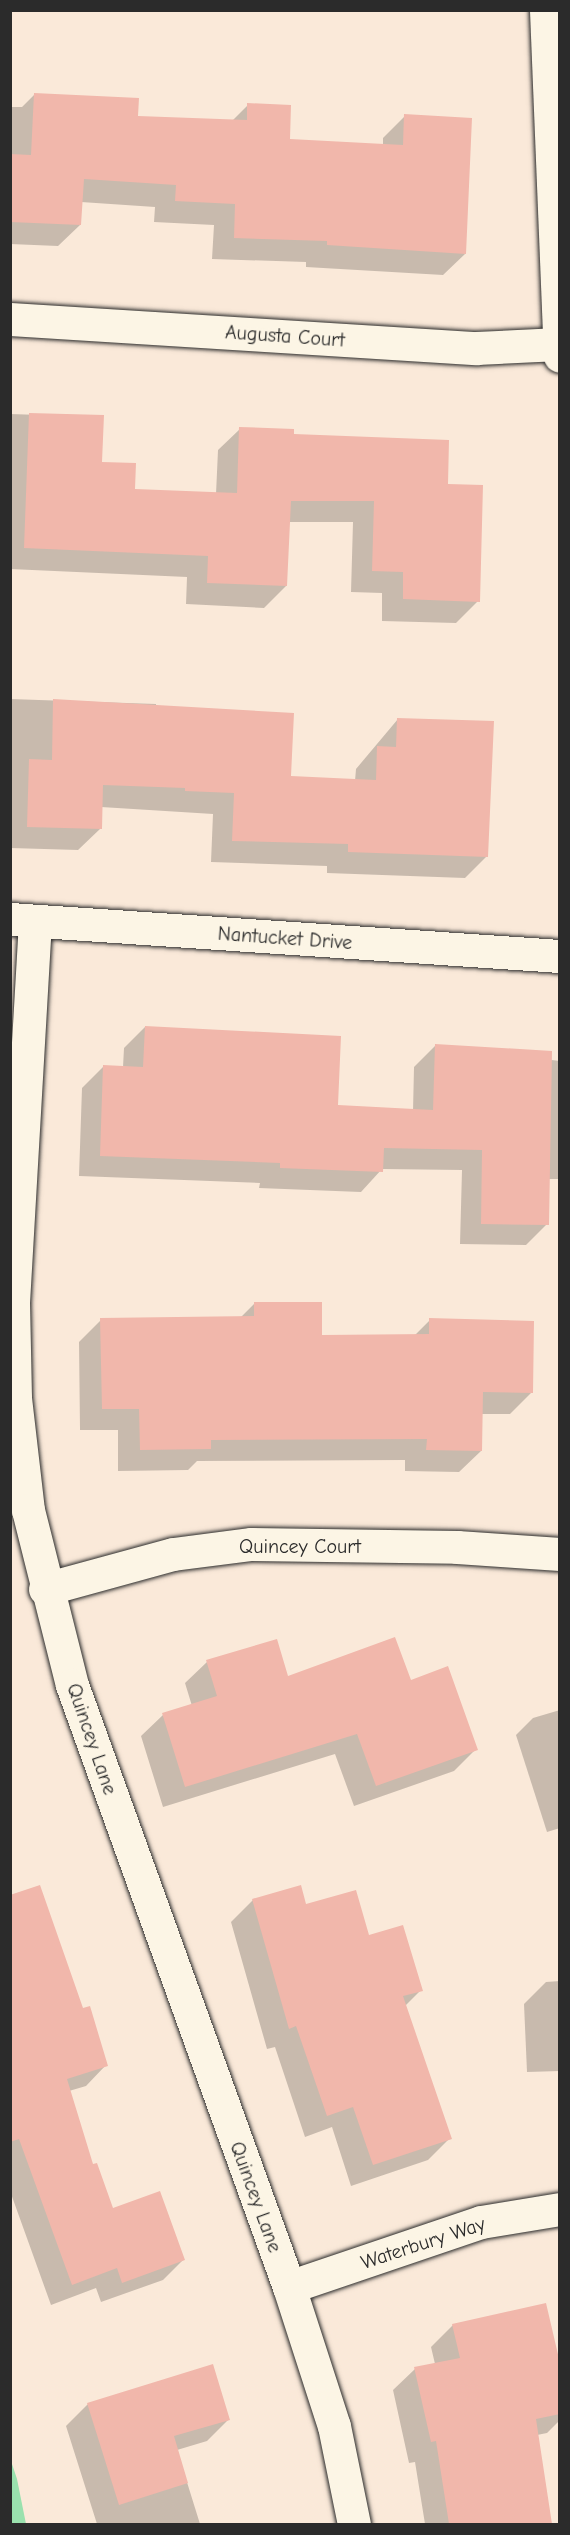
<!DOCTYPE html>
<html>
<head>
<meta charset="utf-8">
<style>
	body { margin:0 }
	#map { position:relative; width:570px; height:2535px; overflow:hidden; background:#fae9d9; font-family:"Comic Neue",sans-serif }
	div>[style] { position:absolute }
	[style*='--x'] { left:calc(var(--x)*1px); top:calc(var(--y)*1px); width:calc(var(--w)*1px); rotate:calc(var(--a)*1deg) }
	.green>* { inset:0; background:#9ae1ae }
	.shadow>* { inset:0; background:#0003 }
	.building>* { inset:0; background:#f1b7ab }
	.roads { filter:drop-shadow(0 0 2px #2b2b2b) drop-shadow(0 0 2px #2b2b2b) }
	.minor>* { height:33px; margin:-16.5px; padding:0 16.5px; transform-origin:16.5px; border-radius:16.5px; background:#fcf5e5 }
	span { translate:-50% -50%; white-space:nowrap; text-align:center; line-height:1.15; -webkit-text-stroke:6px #fcf5e5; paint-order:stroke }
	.street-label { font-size:20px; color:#2b2b2b }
	.frame { position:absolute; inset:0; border:12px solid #2b2b2b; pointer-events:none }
</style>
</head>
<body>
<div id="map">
	<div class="green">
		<div style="clip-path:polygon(11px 2461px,17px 2479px,26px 2524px,11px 2524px)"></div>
	</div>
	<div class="shadow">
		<div style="clip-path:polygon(35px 94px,137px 118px,232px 121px,248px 105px,288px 141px,383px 145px,383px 138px,405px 116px,465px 254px,443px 275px,306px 267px,306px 262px,212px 259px,214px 225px,154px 222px,155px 207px,81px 202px,80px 225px,58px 246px,10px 244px,10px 107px,22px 107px)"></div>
		<div style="clip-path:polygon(10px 414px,103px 417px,101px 463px,134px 490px,216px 494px,218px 450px,240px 429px,292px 436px,446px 485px,478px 601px,456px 623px,382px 621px,382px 593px,351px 592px,353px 522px,288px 522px,286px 586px,264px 608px,186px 604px,187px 577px,10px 569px)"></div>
		<div style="clip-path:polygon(10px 699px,156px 704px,156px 708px,290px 778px,355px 781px,356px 769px,398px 719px,487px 856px,465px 878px,327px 873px,327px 866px,211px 862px,213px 814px,101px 807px,100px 829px,78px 850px,10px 848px)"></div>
		<div style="clip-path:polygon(145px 1027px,337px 1107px,413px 1111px,414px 1067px,435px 1046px,560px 1061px,560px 1179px,548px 1179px,547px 1224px,526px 1245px,460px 1244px,462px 1170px,382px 1169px,361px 1192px,259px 1188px,260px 1183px,79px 1176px,82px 1088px,103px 1067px,123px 1067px,124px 1048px)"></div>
		<div style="clip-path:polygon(254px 1304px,320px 1337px,415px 1335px,430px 1320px,531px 1393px,510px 1414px,481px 1414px,481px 1451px,459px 1472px,405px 1471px,405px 1460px,197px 1461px,188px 1470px,118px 1471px,118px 1430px,80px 1430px,79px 1342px,101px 1320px,240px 1318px)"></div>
		<div style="clip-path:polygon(207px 1662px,287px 1678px,410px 1682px,476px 1749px,454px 1771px,354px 1806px,335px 1754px,163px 1807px,141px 1736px,163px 1715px,192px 1706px,185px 1683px)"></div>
		<div style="clip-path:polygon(560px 1710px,560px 1828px,547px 1832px,516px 1735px,533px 1718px)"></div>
		<div style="clip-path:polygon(10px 1897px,82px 2010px,106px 2065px,86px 2086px,69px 2091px,92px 2166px,112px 2210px,183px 2260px,163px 2280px,101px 2302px,96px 2288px,51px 2305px,10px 2191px)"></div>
		<div style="clip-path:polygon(253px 1900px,305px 1906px,368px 1936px,421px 1990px,405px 2006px,450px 2138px,428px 2160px,351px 2186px,332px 2127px,305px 2137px,275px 2047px,267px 2049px,231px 1922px)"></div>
		<div style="clip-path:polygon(560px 1981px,560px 2071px,527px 2072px,524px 2004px,546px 1982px)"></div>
		<div style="clip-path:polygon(453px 2325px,560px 2370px,560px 2420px,547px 2433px,537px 2435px,550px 2524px,425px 2524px,415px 2462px,409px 2463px,393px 2390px,415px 2369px,435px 2364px,431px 2347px)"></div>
		<div style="clip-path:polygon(88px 2404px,229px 2419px,207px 2441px,177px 2450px,200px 2524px,97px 2524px,66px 2426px)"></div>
	</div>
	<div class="building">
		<div style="clip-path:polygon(34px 93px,139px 98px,138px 116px,247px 120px,247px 103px,291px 105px,290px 139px,403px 145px,404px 114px,472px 118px,466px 254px,327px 245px,327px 241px,234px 238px,235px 204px,175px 201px,176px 185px,84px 179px,81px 225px,10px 222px,10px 154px,31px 155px)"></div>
		<div style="clip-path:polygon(29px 413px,104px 415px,102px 462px,136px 463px,135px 489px,237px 493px,239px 427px,294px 429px,294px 434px,449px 440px,448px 484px,483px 485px,480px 602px,403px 599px,403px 572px,372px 571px,374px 501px,291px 501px,287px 586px,207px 583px,208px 556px,24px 548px)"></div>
		<div style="clip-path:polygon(53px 699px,294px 713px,291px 776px,376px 780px,377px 746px,396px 747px,397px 718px,494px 721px,488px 857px,348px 852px,348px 844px,232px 841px,234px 793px,185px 791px,185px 788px,103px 785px,102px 829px,27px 827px,29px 759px,52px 760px)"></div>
		<div style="clip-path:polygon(145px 1026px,341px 1036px,338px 1105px,433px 1110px,435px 1044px,552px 1051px,549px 1225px,481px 1224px,482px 1150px,384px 1148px,383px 1172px,280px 1168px,280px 1163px,100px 1156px,103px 1065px,143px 1067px)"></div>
		<div style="clip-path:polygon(254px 1302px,322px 1302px,322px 1335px,429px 1334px,429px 1318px,534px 1321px,533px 1393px,483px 1392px,482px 1451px,426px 1450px,427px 1439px,211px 1440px,211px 1449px,140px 1450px,139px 1409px,102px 1409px,100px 1318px,254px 1316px)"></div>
		<div style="clip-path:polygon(395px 1637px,411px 1680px,448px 1666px,478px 1750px,376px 1786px,357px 1734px,185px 1787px,162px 1713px,217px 1696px,206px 1660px,277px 1639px,288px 1676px)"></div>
		<div style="clip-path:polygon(40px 1885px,83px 2008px,90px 2006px,108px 2066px,67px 2079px,93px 2164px,97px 2163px,113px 2208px,160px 2191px,185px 2260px,122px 2283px,117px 2268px,72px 2285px,19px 2139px,10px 2142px,10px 1895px)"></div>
		<div style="clip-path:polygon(301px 1885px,306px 1904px,356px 1890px,369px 1935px,403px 1925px,423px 1991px,403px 1996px,452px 2139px,373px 2165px,353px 2107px,327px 2116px,296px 2026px,289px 2029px,252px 1899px)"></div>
		<div style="clip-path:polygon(546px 2303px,560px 2363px,560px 2414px,536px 2419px,552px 2524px,449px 2524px,436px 2441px,431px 2442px,414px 2367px,460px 2358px,452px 2324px)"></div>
		<div style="clip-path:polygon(213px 2364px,230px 2420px,174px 2436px,188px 2483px,119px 2505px,87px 2403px)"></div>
	</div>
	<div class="roads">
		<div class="minor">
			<div style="--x:546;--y:10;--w:346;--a:87.7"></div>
			<div style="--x:10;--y:319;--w:467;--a:3.6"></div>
			<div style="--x:476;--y:348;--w:83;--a:-2.8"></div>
			<div style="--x:10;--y:919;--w:551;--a:3.85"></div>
			<div style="--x:35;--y:921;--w:382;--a:93.3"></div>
			<div style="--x:13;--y:1302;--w:96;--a:88.8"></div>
			<div style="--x:15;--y:1398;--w:113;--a:83.4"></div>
			<div style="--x:28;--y:1510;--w:180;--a:75.9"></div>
			<div style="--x:72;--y:1685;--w:640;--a:70.18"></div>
			<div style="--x:289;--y:2287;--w:146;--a:72.1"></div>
			<div style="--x:334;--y:2426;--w:100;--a:78.5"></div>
			<div style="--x:45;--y:1589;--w:133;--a:-15.3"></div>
			<div style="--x:173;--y:1554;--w:79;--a:-7.3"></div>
			<div style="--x:251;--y:1544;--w:206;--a:0.8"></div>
			<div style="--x:457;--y:1547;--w:103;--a:3.9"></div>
			<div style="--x:289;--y:2287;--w:203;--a:-18.7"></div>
			<div style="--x:481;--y:2222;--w:80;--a:-9.3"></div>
		</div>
	</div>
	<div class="street-label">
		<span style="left:285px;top:336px;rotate:4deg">Augusta Court</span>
		<span style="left:285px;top:938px;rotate:4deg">Nantucket Drive</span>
		<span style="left:300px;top:1546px">Quincey Court</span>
		<span style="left:92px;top:1739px;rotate:71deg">Quincey Lane</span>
		<span style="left:256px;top:2197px;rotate:70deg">Quincey Lane</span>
		<span style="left:423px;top:2243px;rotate:-18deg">Waterbury Way</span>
	</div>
	<div class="frame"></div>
</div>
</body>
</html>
